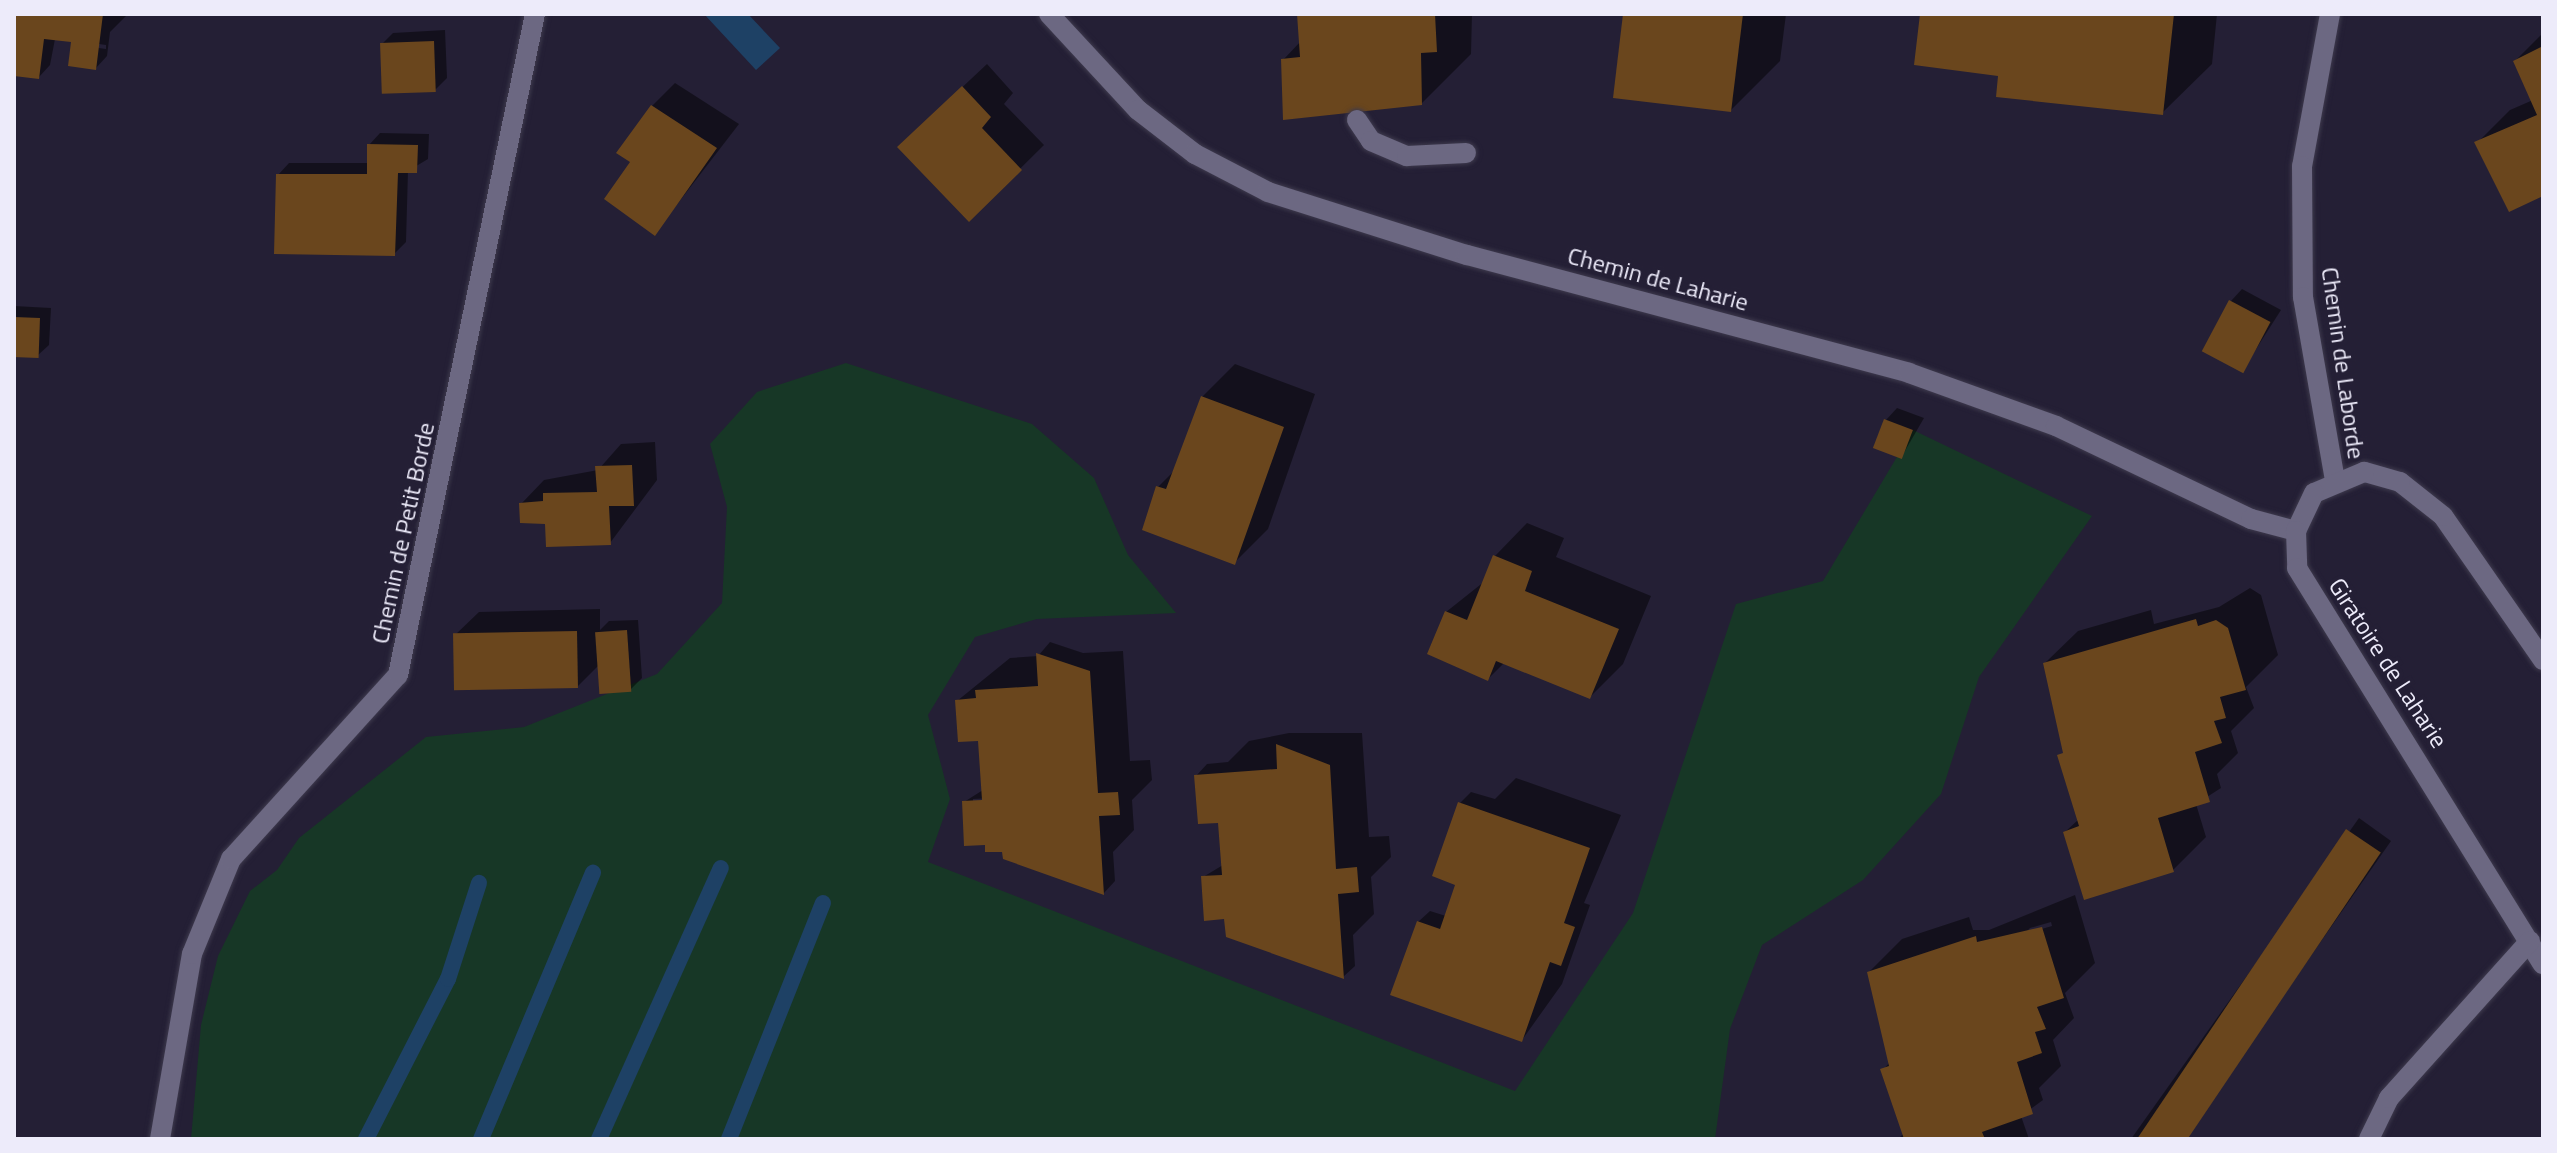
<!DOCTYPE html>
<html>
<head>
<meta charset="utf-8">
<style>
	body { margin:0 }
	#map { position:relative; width:2557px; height:1153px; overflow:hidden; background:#241f35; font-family:"Titillium Web",sans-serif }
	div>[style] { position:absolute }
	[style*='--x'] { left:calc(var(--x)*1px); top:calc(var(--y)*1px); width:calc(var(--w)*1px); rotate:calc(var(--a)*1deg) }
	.green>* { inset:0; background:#173726 }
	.water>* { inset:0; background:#1e4165 }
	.shadow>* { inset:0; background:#0007 }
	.stream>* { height:16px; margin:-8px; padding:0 8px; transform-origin:8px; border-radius:8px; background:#1e4165 }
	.building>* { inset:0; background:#6a461d; transform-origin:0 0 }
	.roads { filter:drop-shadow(0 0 2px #3e3a4d) drop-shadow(0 0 2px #3e3a4d) }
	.minor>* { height:20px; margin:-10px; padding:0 10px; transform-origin:10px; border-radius:10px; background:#6c6882 }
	span { translate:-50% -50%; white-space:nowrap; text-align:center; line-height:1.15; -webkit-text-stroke:8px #241f35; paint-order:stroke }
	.street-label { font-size:24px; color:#edebfa }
	.frame { position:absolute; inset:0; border:16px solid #edebfa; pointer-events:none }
</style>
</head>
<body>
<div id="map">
	<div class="green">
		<div style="clip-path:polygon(846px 363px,1032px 424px,1094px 478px,1128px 555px,1176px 613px,1037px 619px,975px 637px,928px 715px,950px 799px,928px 862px,1515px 1091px,1633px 913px,1736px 604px,1823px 581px,1913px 430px,2092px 516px,1979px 677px,1941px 794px,1863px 880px,1762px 945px,1730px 1029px,1715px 1139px,191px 1139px,201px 1025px,218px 956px,250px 891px,277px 870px,299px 838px,426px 737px,524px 727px,657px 674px,722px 603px,727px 507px,710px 444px,757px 392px)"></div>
	</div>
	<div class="water">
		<div style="clip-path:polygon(704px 14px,748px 14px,780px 48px,756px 70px)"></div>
	</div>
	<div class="shadow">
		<div style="clip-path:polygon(evenodd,14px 14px,128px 14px,110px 32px,107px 56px,96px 68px,73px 41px,55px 39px,50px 65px,39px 77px,14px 74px,14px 14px,85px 42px,106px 45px,106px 49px,84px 46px,85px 42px)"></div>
		<div style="clip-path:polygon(1299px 14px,1472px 14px,1471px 54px,1422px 103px,1283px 60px,1301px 41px)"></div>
		<div style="clip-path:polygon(1625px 14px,1786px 14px,1780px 61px,1731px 110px)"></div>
		<div style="clip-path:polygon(1922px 14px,2217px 14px,2212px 64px,2162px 113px,2000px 74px)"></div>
		<div style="clip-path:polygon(445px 30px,447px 78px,435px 90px,382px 44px,393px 33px)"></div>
		<div style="clip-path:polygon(2543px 33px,2543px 194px,2477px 143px,2510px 110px,2533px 100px,2515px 61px)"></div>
		<div style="clip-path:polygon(987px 64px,1013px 93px,1004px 104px,1044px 145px,969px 219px,923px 124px)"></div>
		<div style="clip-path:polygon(675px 83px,739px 124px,655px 233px,632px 162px,652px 106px)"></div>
		<div style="clip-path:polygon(380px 133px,429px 134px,428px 159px,408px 171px,406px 242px,394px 254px,278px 175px,289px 163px,369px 163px,369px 145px)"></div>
		<div style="clip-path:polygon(2242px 289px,2281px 310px,2242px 371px,2231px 301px)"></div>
		<div style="clip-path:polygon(14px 306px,51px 308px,49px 345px,37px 356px,14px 355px)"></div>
		<div style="clip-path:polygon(1235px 364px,1315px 394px,1268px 529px,1235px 562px,1158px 487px,1176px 469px,1202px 397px)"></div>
		<div style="clip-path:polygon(1897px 408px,1924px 418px,1902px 456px,1886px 420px)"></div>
		<div style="clip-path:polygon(655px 442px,657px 480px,610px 543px,546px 522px,521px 504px,544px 480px,598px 470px,621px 444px)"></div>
		<div style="clip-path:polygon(1527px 523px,1564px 538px,1556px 557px,1651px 596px,1623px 664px,1590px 697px,1505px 662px,1488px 679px,1446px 612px,1485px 581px,1495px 556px)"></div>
		<div style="clip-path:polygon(2250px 588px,2261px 595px,2278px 655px,2246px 687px,2254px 708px,2231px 731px,2238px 753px,2217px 774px,2221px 788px,2196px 804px,2206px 837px,2173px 870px,2065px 832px,2079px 819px,2045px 663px,2078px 631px,2151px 610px,2154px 624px,2219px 607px)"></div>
		<div style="clip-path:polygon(600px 609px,600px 630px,609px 621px,638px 620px,642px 678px,630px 690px,599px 665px,578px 686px,455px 635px,479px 612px)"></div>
		<div style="clip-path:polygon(evenodd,1050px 642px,1083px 653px,1123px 651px,1130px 761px,1150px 760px,1152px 780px,1132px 800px,1134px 830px,1113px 852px,1115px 881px,1104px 893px,987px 842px,964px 802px,983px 790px,980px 738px,957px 701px,1010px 658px,1038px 656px,1050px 642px,992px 798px,973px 803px,973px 799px,992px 798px)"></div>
		<div style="clip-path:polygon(1289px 733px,1362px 733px,1369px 837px,1389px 836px,1391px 857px,1371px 877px,1374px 914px,1353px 935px,1355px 966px,1343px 977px,1226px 914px,1203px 877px,1223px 865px,1220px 818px,1196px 776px,1207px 764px,1228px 762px,1249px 741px)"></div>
		<div style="clip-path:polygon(1516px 778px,1621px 815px,1584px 903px,1590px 905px,1562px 984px,1522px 1040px,1418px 922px,1430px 911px,1446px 916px,1460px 877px,1460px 803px,1471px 792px,1495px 799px)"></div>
		<div style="clip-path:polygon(2359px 818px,2391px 841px,2183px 1139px,2131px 1139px)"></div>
		<div style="clip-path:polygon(evenodd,2075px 895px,2095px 963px,2065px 993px,2074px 1018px,2053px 1040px,2061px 1066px,2039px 1088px,2043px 1100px,2021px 1116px,2029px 1139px,1898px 1139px,1904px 1133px,1883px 1070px,1890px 1062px,1869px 972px,1902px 939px,1969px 917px,1973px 930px,1989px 930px,2075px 895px,2051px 922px,2052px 926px,2024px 934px,2030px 928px,2051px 922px)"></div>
	</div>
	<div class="stream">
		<div style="--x:366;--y:1139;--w:180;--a:-62.9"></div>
		<div style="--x:448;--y:979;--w:101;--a:-72.1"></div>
		<div style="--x:481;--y:1139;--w:289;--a:-67.2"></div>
		<div style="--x:599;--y:1139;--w:297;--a:-65.8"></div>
		<div style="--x:729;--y:1139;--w:254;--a:-68.3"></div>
	</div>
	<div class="building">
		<div style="clip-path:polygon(14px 14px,103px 14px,96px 70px,68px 66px,71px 42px,44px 39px,39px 79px,14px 76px)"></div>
		<div style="clip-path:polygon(1297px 14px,1435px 14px,1437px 52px,1421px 53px,1422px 105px,1283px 120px,1281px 59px,1300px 57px)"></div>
		<div style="clip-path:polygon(1623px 14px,1743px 14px,1731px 112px,1613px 98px)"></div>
		<div style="clip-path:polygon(1920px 14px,2174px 14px,2163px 115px,1996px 97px,1998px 76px,1914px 65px)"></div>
		<div style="left:434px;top:41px;width:51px;height:54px;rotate:88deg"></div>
		<div style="clip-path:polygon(2543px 46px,2543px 196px,2509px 212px,2474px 142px,2537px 115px,2513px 61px)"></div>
		<div style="clip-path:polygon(962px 86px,991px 117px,982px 128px,1022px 170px,969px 222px,897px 147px)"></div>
		<div style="clip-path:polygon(651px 105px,717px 148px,655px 236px,604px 199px,630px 162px,616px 153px)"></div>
		<div style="clip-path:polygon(367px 144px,418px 145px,417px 173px,398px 173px,395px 256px,274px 254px,276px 174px,367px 174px)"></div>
		<div style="left:2229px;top:300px;width:47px;height:58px;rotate:28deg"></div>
		<div style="left:14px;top:317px;width:26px;height:40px;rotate:2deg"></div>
		<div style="clip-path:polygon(1201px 396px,1284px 427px,1235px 565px,1142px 530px,1156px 486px,1166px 489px)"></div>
		<div style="left:1884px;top:419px;width:31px;height:31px;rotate:21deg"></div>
		<div style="clip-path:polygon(632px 465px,634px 506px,609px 506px,611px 545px,546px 547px,545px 524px,520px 523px,519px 503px,543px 501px,543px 493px,597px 492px,595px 466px)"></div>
		<div style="clip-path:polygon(1493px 555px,1532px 571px,1525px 591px,1619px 629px,1590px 699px,1496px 661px,1488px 681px,1427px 654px,1445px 611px,1467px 620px)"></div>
		<div style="clip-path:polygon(2196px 619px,2198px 626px,2216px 620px,2228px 628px,2246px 690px,2220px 697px,2226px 718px,2214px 721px,2222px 743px,2195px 752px,2210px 802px,2158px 818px,2174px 872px,2084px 900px,2063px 832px,2079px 826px,2057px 755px,2063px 753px,2043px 663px)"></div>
		<div style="left:627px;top:630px;width:62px;height:32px;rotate:86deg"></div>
		<div style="left:577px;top:631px;width:57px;height:124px;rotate:89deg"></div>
		<div style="clip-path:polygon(1036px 653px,1090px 671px,1098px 793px,1118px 792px,1120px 815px,1099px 816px,1104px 895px,1003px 859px,1002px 852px,985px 852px,985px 845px,964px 846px,962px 801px,982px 800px,978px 741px,958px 742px,955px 700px,976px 698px,975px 690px,1038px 686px)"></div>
		<div style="clip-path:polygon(1276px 744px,1330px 765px,1336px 869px,1357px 867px,1359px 892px,1338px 894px,1344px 979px,1226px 937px,1224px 919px,1204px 921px,1201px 876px,1222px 875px,1218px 823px,1198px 824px,1194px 775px,1277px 769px)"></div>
		<div style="clip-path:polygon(1458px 802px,1590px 848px,1564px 923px,1575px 927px,1561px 966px,1550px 962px,1522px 1042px,1390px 995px,1417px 921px,1440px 929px,1455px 885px,1432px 876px)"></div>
		<div style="left:2346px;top:829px;width:42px;height:378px;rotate:34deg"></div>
		<div style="clip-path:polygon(2042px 927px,2064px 998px,2037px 1007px,2046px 1029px,2035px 1032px,2042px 1053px,2017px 1062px,2033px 1114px,1982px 1132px,1985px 1139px,1904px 1139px,1880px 1069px,1889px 1066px,1867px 972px,1976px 936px,1977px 942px)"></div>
	</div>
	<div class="roads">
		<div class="minor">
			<div style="--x:1049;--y:14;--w:131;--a:47.2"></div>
			<div style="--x:1138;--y:110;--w:72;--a:37.7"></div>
			<div style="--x:1195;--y:154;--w:82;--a:27.5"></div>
			<div style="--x:1268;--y:192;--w:209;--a:17.6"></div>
			<div style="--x:1467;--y:255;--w:457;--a:14.9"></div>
			<div style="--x:1909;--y:373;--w:156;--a:19.8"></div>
			<div style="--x:2056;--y:426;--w:216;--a:25.5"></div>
			<div style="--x:2251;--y:519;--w:47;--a:14.9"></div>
			<div style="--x:2330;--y:14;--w:155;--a:100.4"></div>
			<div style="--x:2302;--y:166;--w:131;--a:89.6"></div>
			<div style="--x:2303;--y:297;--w:187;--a:80.1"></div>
			<div style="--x:1357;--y:120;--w:25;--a:56"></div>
			<div style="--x:1371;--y:141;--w:39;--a:23"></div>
			<div style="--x:1407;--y:156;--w:59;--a:-2.9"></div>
			<div style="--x:2543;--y:660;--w:175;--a:-124.8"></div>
			<div style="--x:2443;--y:516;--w:55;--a:-141.7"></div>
			<div style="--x:2400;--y:482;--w:37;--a:-164"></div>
			<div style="--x:2364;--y:472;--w:54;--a:157.2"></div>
			<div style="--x:2314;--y:493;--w:42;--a:115.3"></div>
			<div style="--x:2296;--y:531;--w:37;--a:88"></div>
			<div style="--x:2297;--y:568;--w:466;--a:58.2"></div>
			<div style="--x:160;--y:1139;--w:188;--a:-80.2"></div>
			<div style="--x:192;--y:954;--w:103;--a:-67.7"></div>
			<div style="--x:231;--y:859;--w:248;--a:-47.8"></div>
			<div style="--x:398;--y:675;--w:675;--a:-78.29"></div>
			<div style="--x:2369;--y:1139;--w:46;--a:-64"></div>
			<div style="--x:2389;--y:1098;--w:211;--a:-48.1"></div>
		</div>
	</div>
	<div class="street-label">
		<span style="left:1658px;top:279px;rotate:15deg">Chemin de Laharie</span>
		<span style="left:2343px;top:363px;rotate:82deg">Chemin de Laborde</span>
		<span style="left:403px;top:533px;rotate:-78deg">Chemin de Petit Borde</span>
		<span style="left:2388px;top:663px;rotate:57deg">Giratoire de Laharie</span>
	</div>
	<div class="frame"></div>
</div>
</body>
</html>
